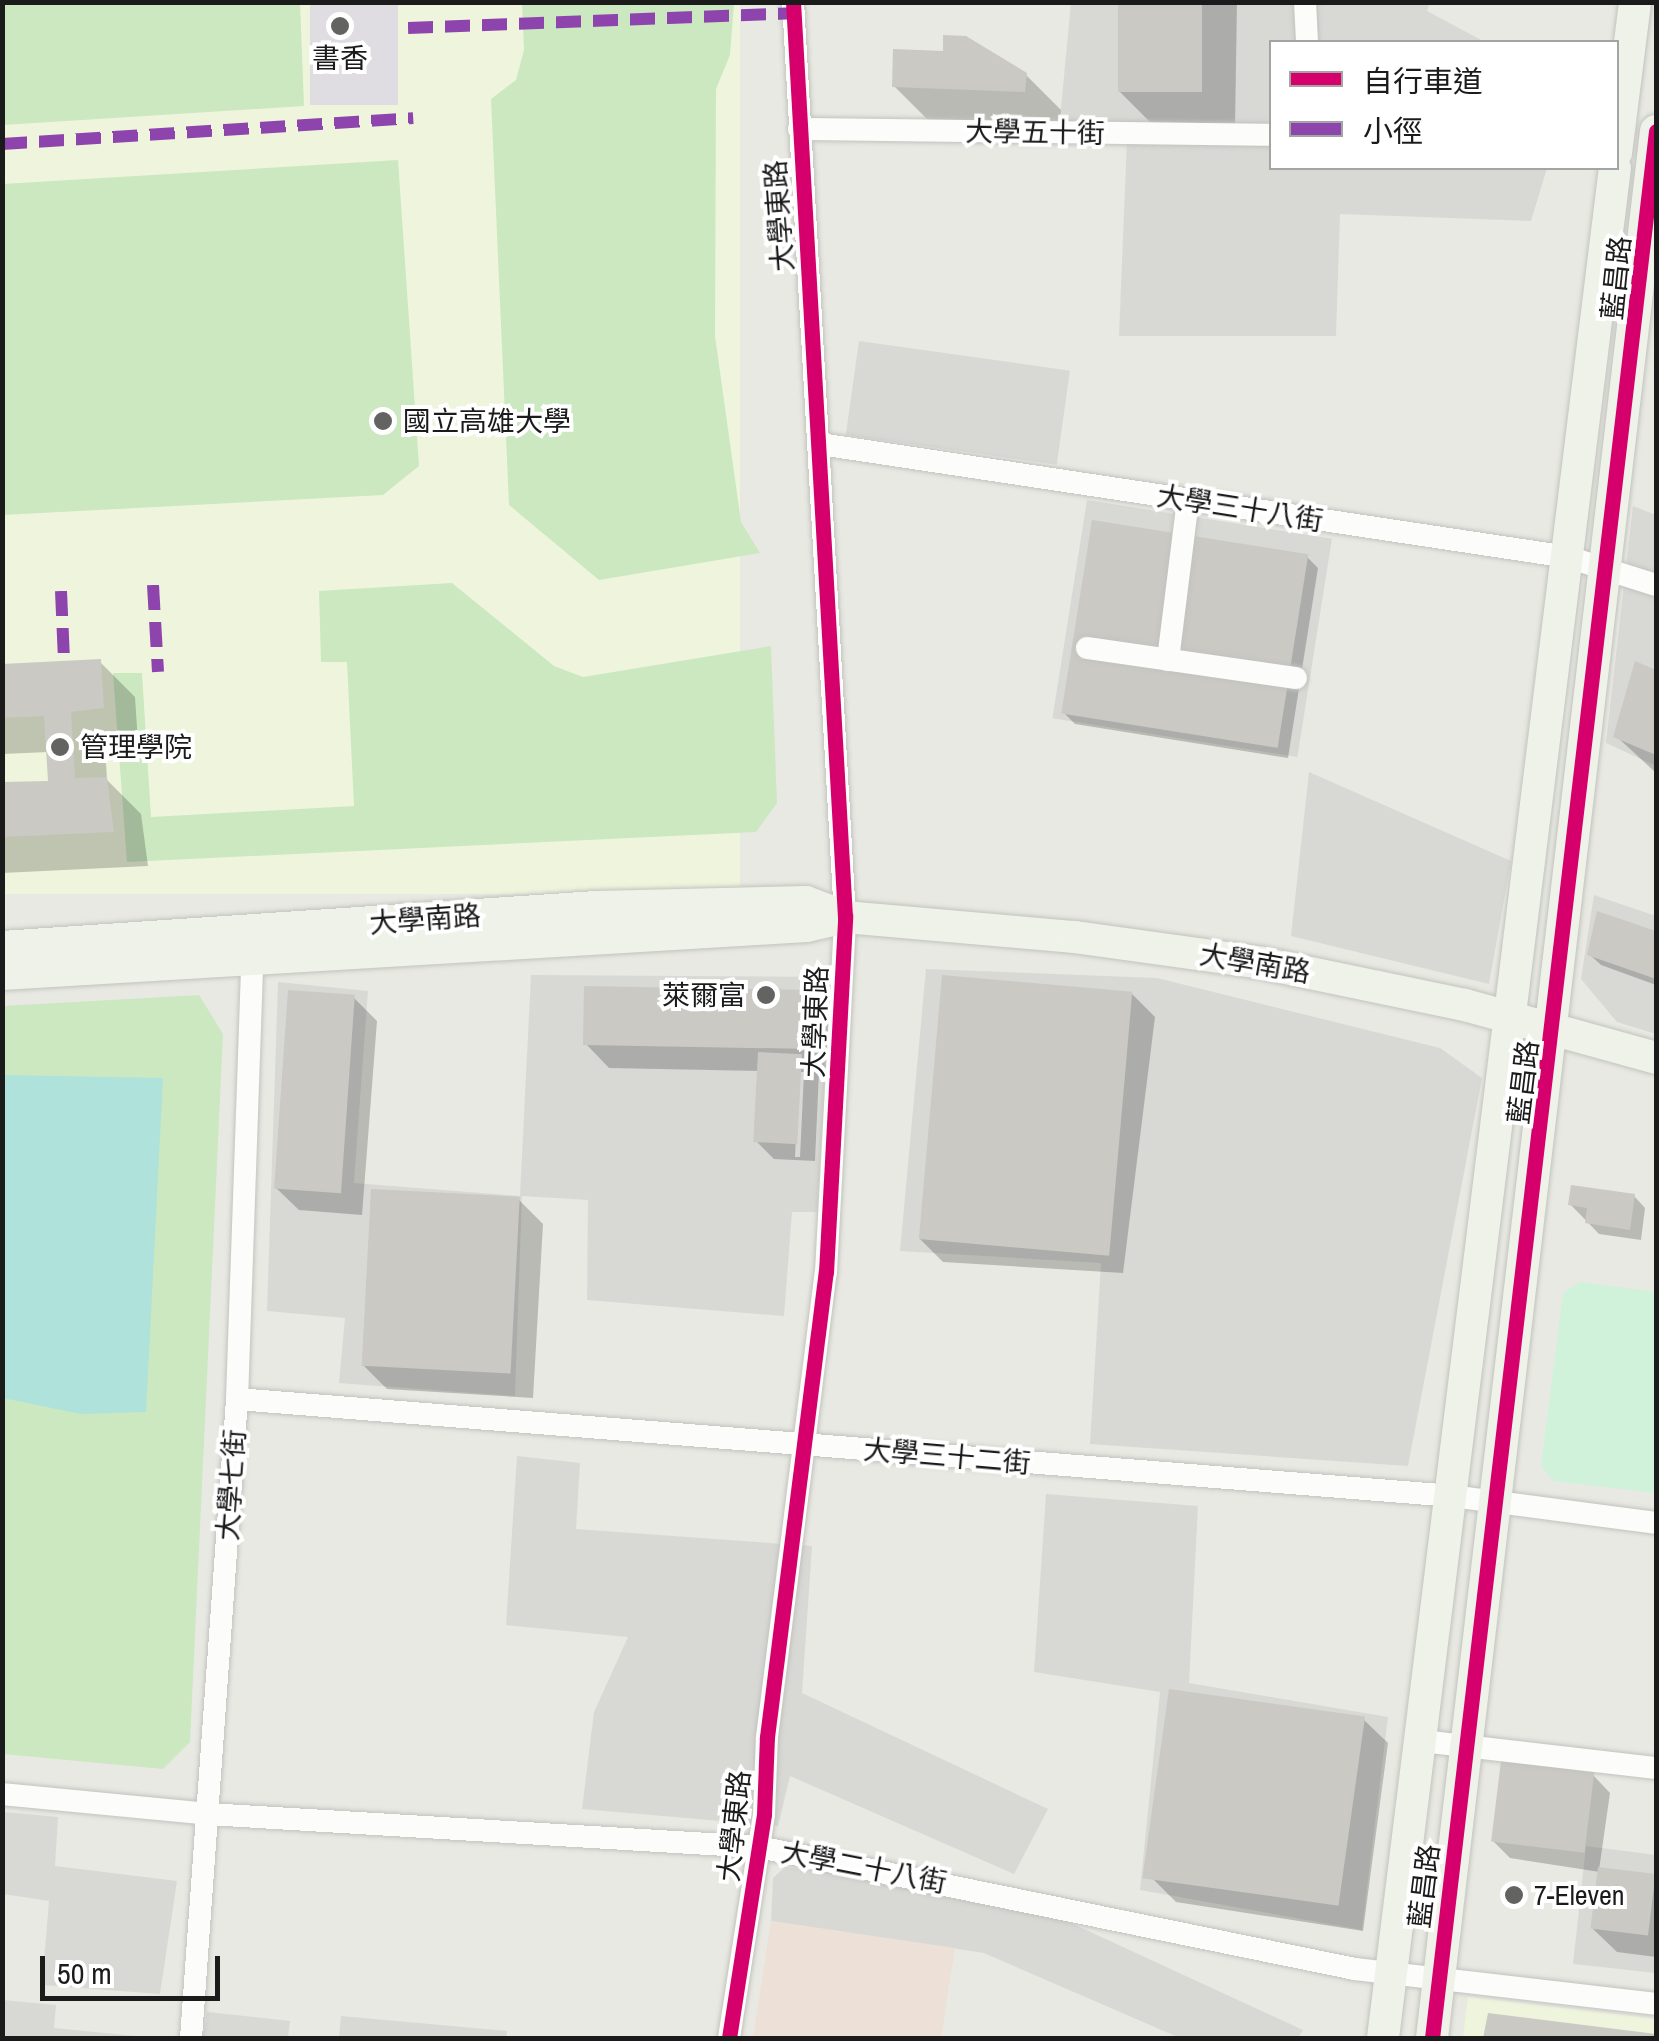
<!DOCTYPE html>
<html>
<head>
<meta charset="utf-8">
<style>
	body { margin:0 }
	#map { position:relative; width:1659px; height:2041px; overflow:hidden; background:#e9e9e3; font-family:"Archivo Narrow","Noto Sans TC",sans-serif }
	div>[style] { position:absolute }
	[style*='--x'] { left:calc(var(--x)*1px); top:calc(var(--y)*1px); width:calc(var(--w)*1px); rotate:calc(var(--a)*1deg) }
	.residential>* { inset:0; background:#d8d8d5; transform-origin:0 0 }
	.commercial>* { inset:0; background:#ece0d7 }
	.education>* { inset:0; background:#eef5dc; transform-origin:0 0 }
	.grass>* { inset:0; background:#cbe8c1 }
	.park>* { inset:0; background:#d0f1da }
	.pitch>* { inset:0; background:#aee2da }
	.plaza>* { inset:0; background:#e0dde2; transform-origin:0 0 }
	.shadow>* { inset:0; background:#0003 }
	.building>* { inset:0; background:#cac9c4; transform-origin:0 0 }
	.roads { filter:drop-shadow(0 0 2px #c2c2bf) drop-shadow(0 0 2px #c2c2bf) }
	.street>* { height:22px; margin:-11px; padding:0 11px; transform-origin:11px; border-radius:11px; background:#fcfcfb }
	.secondary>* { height:32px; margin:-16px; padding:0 16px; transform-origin:16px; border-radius:16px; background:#eff2e8 }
	.quiet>* { height:12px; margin-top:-6px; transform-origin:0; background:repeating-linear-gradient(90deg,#8e44ad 0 25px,transparent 0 37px) }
	.cycleway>* { height:15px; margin:-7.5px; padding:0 7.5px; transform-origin:7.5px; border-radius:7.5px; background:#d6006c }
	.dots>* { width:28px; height:28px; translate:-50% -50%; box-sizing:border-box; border:5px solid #fff; border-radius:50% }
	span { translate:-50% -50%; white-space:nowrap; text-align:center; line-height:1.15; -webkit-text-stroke:8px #fff; paint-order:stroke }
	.poi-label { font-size:28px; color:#1b1b1b }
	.left { translate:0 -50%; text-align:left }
	.right { translate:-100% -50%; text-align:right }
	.street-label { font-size:28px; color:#1b1b1b }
	.frame { position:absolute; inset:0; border:5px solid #1b1b1b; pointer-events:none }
	.legend { position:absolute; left:1269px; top:40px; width:350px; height:130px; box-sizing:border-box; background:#fff; border:2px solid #a4a4a4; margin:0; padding:12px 18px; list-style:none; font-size:30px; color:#1b1b1b }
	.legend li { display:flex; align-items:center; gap:20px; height:50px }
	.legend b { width:50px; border:2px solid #a4a4a4 }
	.scale { position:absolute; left:40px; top:1956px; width:180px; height:45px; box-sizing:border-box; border:5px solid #1b1b1b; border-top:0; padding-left:12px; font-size:30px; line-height:35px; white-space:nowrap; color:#1b1b1b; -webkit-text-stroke:8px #fff; paint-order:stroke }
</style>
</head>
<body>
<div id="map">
	<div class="residential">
		<div style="clip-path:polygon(1071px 3px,1430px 3px,1427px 11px,1485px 42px,1272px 42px,1272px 168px,1547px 168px,1531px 221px,1340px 214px,1336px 336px,1119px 336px,1127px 140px,1058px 139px)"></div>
		<div style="left:859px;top:341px;width:213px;height:95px;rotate:8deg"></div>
		<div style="left:1087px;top:500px;width:248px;height:221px;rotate:9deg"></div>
		<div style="clip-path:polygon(1633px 506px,1656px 515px,1656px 766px,1606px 743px)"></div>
		<div style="clip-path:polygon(1309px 772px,1511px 861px,1489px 984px,1291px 936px)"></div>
		<div style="clip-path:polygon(1594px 895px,1656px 916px,1656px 1034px,1617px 1022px,1581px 979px)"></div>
		<div style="clip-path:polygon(926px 969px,1157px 978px,1440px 1048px,1482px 1078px,1408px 1466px,1090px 1444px,1101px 1263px,900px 1251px)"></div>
		<div style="clip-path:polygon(531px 975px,830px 977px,817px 1212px,792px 1212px,784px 1316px,587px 1300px,588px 1200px,522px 1196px,515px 1396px,339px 1383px,345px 1318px,267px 1311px,278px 982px,368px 991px,354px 1183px,520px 1196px)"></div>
		<div style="clip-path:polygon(517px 1456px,580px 1463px,576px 1529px,812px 1546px,802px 1693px,1048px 1809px,1014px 1874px,790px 1776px,778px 1826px,582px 1809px,594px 1712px,628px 1637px,506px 1625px)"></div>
		<div style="clip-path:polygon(1046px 1494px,1198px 1506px,1189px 1683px,1388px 1717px,1362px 1930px,1140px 1890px,1160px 1692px,1034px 1672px)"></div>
		<div style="clip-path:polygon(3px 1812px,58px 1817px,55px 1866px,177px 1881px,160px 1994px,42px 1985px,49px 1901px,3px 1894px)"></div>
		<div style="clip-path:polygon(1586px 1846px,1656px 1855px,1656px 1973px,1573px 1964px)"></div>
		<div style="clip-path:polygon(785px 1867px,1019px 1899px,1303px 2030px,1298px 2038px,1180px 2038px,984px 1953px,771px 1921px,773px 1878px)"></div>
		<div style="clip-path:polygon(3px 2000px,56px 2005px,54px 2028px,156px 2038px,3px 2038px)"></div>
		<div style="clip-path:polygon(207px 2012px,290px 2021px,288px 2038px,203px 2038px)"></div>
		<div style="clip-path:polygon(341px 2016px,507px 2031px,506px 2038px,339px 2038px)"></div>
	</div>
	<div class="commercial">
		<div style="clip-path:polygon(771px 1921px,955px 1948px,941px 2038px,753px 2038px)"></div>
	</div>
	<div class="education">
		<div style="left:3px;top:3px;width:737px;height:891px"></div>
		<div style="clip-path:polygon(1468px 1997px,1656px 2019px,1656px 2038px,1463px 2038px)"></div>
	</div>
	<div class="grass">
		<div style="clip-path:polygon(3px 2px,300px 3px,304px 106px,3px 125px)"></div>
		<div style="clip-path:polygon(522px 3px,734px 3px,730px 55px,716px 89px,715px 336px,741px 522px,760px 553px,599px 580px,509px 505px,491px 99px,516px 80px,524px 50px)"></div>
		<div style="clip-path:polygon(398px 160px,419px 466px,383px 495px,3px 515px,3px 184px)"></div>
		<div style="clip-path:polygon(452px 583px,554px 666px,583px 677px,771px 646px,777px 803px,756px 832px,127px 862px,113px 673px,142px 673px,151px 817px,354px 806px,347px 662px,321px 662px,319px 591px)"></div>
		<div style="clip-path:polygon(199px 995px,223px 1034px,190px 1742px,163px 1769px,3px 1754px,3px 1006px)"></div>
	</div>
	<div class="park">
		<div style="clip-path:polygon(1580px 1282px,1656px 1292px,1656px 1493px,1553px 1481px,1541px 1465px,1563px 1293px)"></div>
	</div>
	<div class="pitch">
		<div style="clip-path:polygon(3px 1075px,163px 1078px,146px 1412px,81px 1414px,3px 1398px)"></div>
	</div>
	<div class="plaza">
		<div style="left:310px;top:3px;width:88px;height:102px"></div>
	</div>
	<div class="shadow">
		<div style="clip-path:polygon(1120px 2px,1237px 2px,1235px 127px,1154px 126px,1119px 91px)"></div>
		<div style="clip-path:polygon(1026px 75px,1061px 110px,1059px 126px,929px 121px,894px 86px)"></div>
		<div style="clip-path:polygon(1307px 557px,1318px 568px,1288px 758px,1075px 724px,1064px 713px)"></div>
		<div style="clip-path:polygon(100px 662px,135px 697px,138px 743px,105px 746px,107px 780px,141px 814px,148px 866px,2px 873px,2px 785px,51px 784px,49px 752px,2px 754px,2px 666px)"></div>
		<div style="clip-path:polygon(1637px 665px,1656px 673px,1656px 773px,1616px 736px)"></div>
		<div style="clip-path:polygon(1599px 914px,1656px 933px,1656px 985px,1601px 965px,1589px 954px)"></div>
		<div style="clip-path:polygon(evenodd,813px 993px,836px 1016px,835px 1073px,819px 1072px,815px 1161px,774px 1159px,756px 1141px,760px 1071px,609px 1068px,586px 1044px,813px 993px,799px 1072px,804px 1072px,800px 1157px,795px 1157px,799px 1072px)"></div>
		<div style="clip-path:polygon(1131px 993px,1155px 1017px,1123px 1273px,943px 1262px,919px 1238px)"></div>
		<div style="clip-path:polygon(354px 998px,377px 1021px,362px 1215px,299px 1210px,275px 1187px)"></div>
		<div style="clip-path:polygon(1634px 1196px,1645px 1208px,1641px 1240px,1599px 1234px,1570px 1204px)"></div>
		<div style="clip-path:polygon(519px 1200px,543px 1224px,533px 1398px,387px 1389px,363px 1365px)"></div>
		<div style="clip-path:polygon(1364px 1720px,1388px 1743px,1363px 1931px,1176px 1902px,1152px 1878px)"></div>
		<div style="clip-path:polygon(1593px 1775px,1610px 1793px,1599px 1870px,1656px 1877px,1656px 1957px,1617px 1952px,1593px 1929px,1600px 1872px,1510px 1858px,1492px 1840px)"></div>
		<div style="clip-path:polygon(1490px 2015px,1656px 2036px,1656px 2038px,1486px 2038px)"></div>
	</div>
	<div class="building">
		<div style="left:1118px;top:2px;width:84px;height:90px"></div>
		<div style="clip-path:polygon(943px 35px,966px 36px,1027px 73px,1025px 92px,892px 87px,893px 49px,943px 51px)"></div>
		<div style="left:1092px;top:520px;width:219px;height:196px;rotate:9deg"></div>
		<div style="clip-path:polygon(101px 659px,104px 708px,71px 712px,75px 778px,107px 777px,114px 832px,2px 837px,2px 782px,48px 781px,44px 716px,2px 718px,2px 664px)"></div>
		<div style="clip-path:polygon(1635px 661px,1656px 670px,1656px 755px,1613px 737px)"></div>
		<div style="clip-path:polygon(1597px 911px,1656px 931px,1656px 979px,1587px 955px)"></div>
		<div style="left:942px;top:975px;width:191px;height:265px;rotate:5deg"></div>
		<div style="left:584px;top:986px;width:230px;height:59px;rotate:1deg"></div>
		<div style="left:288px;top:990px;width:67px;height:199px;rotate:4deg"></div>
		<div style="left:758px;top:1052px;width:44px;height:90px;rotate:3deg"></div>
		<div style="clip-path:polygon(1571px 1185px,1635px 1194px,1630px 1230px,1585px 1223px,1587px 1208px,1568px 1205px)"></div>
		<div style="left:371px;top:1189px;width:149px;height:177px;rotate:3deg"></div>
		<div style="left:1169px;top:1689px;width:198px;height:191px;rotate:8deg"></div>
		<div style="left:1501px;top:1761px;width:94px;height:81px;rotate:7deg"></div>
		<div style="left:1598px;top:1867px;width:58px;height:62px;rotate:7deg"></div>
		<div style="clip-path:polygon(1488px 2013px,1656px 2034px,1656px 2038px,1483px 2038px)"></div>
	</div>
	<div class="roads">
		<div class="street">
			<div style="--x:1305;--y:2;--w:40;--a:87.1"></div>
			<div style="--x:799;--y:129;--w:473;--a:0.7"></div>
			<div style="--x:820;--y:444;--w:756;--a:8.59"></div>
			<div style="--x:1568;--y:557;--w:92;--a:17.7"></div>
			<div style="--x:1087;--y:648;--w:211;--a:8.2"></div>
			<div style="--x:1168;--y:660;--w:161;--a:-82.9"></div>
			<div style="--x:237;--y:1399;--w:1219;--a:4.56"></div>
			<div style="--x:1452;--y:1496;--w:206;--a:7.5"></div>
			<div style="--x:1422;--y:1741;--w:236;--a:6.6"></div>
			<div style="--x:2;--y:1794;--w:207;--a:5.5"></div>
			<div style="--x:208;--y:1814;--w:552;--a:3.43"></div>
			<div style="--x:759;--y:1847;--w:608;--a:11.57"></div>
			<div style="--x:1355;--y:1969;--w:303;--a:6.6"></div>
			<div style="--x:191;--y:2038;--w:641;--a:-85.88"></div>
			<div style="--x:237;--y:1399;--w:450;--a:-88"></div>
			<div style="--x:729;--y:2038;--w:227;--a:-81.1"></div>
			<div style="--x:764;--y:1814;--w:77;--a:-87.8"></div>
			<div style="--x:767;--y:1737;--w:469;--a:-82.8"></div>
			<div style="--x:826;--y:1272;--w:356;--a:-86.9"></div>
			<div style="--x:845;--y:917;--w:916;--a:-93.25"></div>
		</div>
		<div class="secondary">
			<div style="--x:1616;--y:153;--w:152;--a:-82.8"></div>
			<div style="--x:2;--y:947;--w:596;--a:-3.85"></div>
			<div style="--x:597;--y:907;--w:209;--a:-1.4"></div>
			<div style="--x:806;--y:902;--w:42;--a:21"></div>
			<div style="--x:845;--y:917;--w:231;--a:5"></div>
			<div style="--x:1075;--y:937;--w:189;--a:7.9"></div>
			<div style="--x:1262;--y:963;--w:207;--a:11.7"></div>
			<div style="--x:1465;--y:1005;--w:198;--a:15.5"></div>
			<div style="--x:2;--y:974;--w:806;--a:-3.41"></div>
			<div style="--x:807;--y:926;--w:39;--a:-13"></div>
			<div style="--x:1383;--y:2038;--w:1884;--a:-82.93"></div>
			<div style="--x:1432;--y:2038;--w:1920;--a:-83.3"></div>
		</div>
	</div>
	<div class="quiet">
		<div style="--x:408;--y:28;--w:385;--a:-2.2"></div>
		<div style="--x:2;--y:144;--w:412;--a:-3.6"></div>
		<div style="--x:153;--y:585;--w:87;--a:86.7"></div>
		<div style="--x:61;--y:591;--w:70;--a:87.5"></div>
	</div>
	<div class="cycleway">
		<div style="--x:729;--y:2038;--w:227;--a:-81.1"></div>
		<div style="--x:764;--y:1814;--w:77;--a:-87.8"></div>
		<div style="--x:767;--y:1737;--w:469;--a:-82.8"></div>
		<div style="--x:826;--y:1272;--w:356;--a:-86.9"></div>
		<div style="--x:845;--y:917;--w:916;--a:-93.25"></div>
		<div style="--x:1432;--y:2038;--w:1920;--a:-83.3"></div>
	</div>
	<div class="dots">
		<div style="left:340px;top:26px;background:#636361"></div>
		<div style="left:383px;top:421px;background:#636361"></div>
		<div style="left:60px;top:747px;background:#636361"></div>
		<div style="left:766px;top:995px;background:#636361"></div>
		<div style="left:1514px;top:1895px;background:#636361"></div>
	</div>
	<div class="poi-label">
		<span style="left:340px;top:58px">書香</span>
		<span class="left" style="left:403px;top:421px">國立高雄大學</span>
		<span class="left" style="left:80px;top:747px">管理學院</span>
		<span class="right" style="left:746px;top:995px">萊爾富</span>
		<span class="left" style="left:1534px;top:1895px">7-Eleven</span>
	</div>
	<div class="street-label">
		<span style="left:1035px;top:132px;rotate:1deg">大學五十街</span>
		<span style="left:779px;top:216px;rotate:-94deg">大學東路</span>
		<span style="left:1616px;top:278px;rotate:-84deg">藍昌路</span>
		<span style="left:1240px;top:508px;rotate:9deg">大學三十八街</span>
		<span style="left:425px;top:919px;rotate:-4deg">大學南路</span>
		<span style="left:1255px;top:963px;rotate:10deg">大學南路</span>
		<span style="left:815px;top:1022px;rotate:-88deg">大學東路</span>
		<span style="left:1523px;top:1082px;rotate:-83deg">藍昌路</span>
		<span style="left:947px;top:1456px;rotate:5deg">大學三十二街</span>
		<span style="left:231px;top:1485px;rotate:-86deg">大學七街</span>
		<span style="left:734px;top:1826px;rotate:-84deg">大學東路</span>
		<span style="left:864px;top:1867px;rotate:11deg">大學二十八街</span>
		<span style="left:1424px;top:1886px;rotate:-83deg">藍昌路</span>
	</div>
	<div class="frame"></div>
	<ul class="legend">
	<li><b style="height:12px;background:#d6006c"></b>自行車道</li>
	<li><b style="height:12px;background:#8e44ad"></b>小徑</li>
	</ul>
	<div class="scale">50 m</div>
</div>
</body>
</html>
